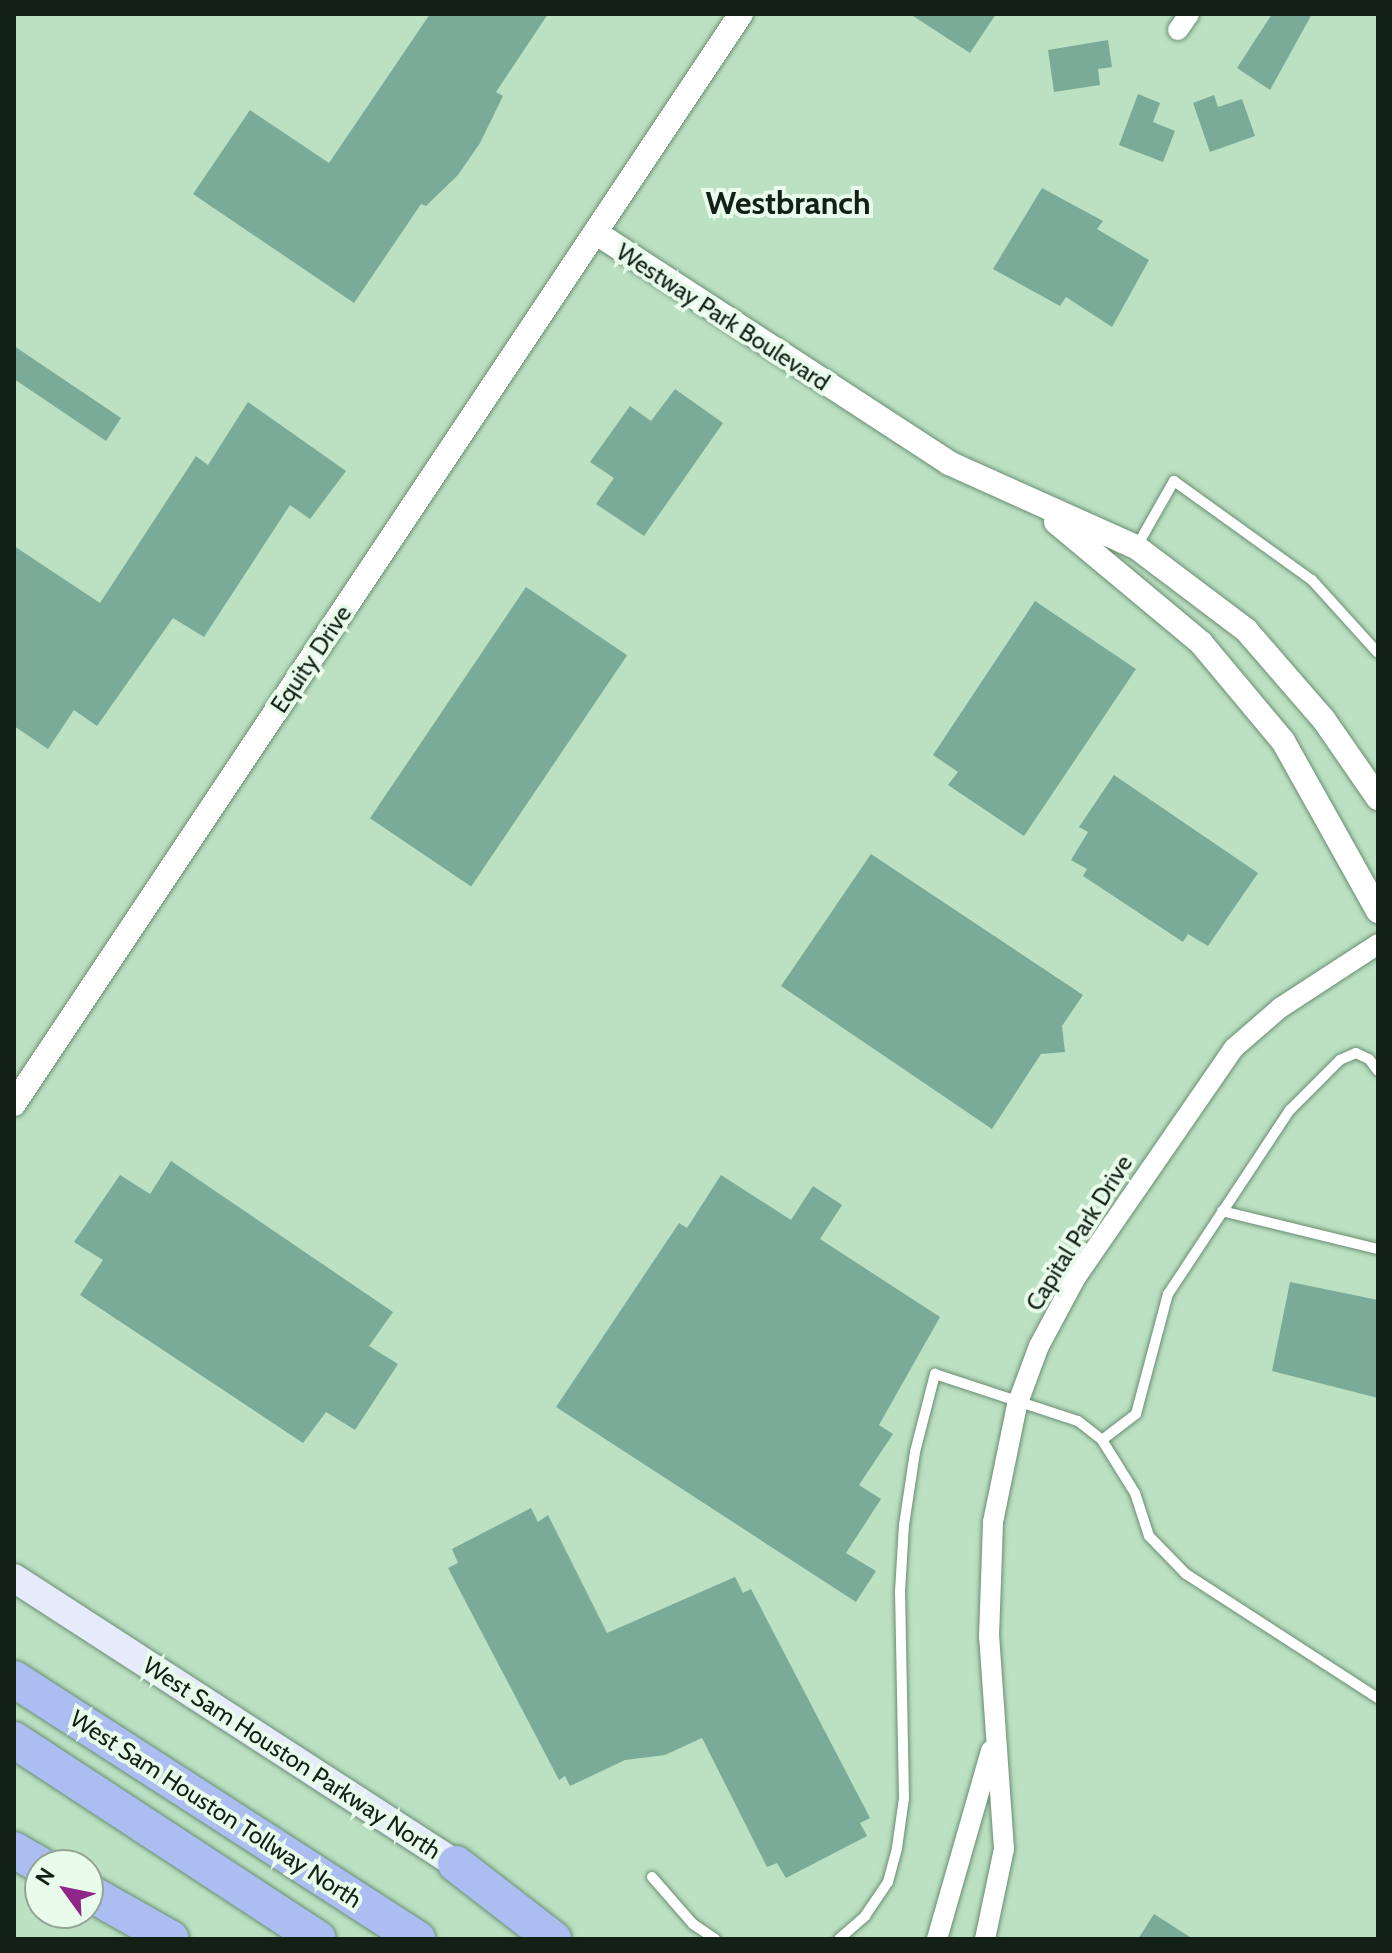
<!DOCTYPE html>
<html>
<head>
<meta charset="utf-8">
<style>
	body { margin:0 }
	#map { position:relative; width:1392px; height:1953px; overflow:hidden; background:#bbe0c2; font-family:Cabin,sans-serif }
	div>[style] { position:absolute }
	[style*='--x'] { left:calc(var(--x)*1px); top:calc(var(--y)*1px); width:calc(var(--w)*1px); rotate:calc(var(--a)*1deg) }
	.building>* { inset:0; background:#7aab99; transform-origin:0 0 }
	.roads { filter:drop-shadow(0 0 2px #6a8d71) drop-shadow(0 0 2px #6a8d71) }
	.service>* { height:10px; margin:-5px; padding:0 5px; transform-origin:5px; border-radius:5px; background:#fff }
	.minor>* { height:20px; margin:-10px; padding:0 10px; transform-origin:10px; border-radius:10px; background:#fff }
	.tertiary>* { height:24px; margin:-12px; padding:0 12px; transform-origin:12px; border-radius:12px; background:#fff }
	.secondary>* { height:28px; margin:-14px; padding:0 14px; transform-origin:14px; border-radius:14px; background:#e6ebfb }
	.motorway>* { height:36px; margin:-18px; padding:0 18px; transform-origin:18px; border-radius:18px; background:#abbdf1 }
	span { translate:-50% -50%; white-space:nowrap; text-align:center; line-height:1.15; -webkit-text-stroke:8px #e9fcec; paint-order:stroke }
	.street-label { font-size:24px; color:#122015 }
	.district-label { font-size:32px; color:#122015; font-weight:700 }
	.frame { position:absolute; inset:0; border:16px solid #122015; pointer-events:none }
	.north { position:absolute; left:24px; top:1849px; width:80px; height:80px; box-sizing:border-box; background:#e9fcec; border:2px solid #93a496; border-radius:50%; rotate:303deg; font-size:22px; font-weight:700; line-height:32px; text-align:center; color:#122015 }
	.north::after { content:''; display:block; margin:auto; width:28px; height:36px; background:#90268a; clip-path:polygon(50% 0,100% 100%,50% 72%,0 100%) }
</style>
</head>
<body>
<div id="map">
	<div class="building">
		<div style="clip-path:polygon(430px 14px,548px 14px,496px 92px,503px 96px,480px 143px,458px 175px,426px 206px,421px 204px,354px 303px,193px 194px,250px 110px,329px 163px)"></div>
		<div style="clip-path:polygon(910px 14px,996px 14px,970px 53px)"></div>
		<div style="clip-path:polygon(1272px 14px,1312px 14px,1270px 90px,1237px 68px)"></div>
		<div style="clip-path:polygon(1108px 40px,1112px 67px,1098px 69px,1100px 85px,1054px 92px,1048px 50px)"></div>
		<div style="clip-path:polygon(1138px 94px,1160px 103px,1153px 122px,1175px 131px,1163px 162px,1119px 145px)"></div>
		<div style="clip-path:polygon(1214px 95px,1218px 107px,1242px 99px,1255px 136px,1210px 152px,1193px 103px)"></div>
		<div style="clip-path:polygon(1042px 188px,1103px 221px,1097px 229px,1149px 260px,1112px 327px,1066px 297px,1060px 306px,993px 269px)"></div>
		<div style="clip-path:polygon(14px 346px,121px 418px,106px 441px,14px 379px)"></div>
		<div style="clip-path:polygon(675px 389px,723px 423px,644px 536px,596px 504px,614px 478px,590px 462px,630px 406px,651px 421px)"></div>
		<div style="clip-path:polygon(248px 402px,346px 471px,310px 519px,290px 505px,204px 637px,173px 618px,97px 726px,74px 710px,48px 749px,14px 726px,14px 546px,100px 603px,196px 456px,208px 465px)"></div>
		<div style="left:526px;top:587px;width:122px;height:279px;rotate:34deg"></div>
		<div style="clip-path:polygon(1035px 601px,1136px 669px,1024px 836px,948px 785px,958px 772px,933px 755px)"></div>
		<div style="clip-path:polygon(1114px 775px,1258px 873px,1208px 946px,1188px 934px,1183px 942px,1083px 876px,1087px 869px,1071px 860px,1088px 832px,1079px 827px)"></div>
		<div style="clip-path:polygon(871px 854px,1083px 995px,1062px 1026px,1065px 1052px,1041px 1054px,992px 1129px,781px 986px)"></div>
		<div style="clip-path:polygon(171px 1161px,393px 1312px,369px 1346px,398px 1364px,355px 1430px,326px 1412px,303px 1443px,80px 1295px,103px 1260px,74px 1242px,120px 1175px,150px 1194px)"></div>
		<div style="clip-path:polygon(721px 1175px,791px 1220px,813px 1186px,842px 1205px,820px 1239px,940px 1317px,879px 1425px,893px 1434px,859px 1485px,881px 1499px,846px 1553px,876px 1571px,856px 1602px,556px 1407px,679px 1223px,687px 1228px)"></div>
		<div style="clip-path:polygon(1290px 1282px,1378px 1300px,1378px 1398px,1272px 1371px)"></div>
		<div style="clip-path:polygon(531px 1508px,538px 1522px,548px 1515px,607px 1633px,735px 1577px,743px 1593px,751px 1589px,870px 1818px,860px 1823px,867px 1836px,786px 1878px,777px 1863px,767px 1867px,702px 1738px,665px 1755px,625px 1760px,570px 1786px,565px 1776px,559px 1780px,448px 1568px,458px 1563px,452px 1549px)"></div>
		<div style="clip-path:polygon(1154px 1914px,1193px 1939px,1138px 1939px)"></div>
	</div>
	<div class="roads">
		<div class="service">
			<div style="--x:1137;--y:546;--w:75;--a:-60.4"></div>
			<div style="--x:1174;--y:481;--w:170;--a:35.7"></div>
			<div style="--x:1312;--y:580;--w:98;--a:47.9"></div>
			<div style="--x:1222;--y:1211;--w:161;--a:13.7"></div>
			<div style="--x:1102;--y:1440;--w:43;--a:-37.4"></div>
			<div style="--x:1136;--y:1414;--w:124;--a:-75.1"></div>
			<div style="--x:1168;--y:1294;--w:221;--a:-56.5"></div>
			<div style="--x:1290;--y:1110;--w:71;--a:-45"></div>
			<div style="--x:1340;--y:1060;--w:17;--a:-24"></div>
			<div style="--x:1356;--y:1053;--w:14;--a:25"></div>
			<div style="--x:1369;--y:1059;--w:15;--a:53"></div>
			<div style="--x:652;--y:1877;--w:62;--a:48.9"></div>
			<div style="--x:693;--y:1924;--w:27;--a:34"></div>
			<div style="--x:839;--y:1939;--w:35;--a:-41"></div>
			<div style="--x:865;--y:1916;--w:41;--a:-55.9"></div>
			<div style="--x:888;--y:1882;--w:35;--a:-75"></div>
			<div style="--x:897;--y:1848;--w:50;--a:-82"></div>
			<div style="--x:904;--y:1798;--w:206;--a:-91.1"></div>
			<div style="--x:900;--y:1592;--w:67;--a:-86.6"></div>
			<div style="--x:904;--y:1525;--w:74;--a:-81.4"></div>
			<div style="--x:915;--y:1452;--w:81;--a:-75.6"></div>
			<div style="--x:935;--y:1374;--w:151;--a:18.2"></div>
			<div style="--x:1078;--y:1421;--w:31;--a:38"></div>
			<div style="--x:1102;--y:1440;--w:62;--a:58.1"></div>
			<div style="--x:1135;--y:1493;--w:45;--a:72"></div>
			<div style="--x:1149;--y:1536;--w:53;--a:45.8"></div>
			<div style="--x:1186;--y:1574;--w:229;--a:32.9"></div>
		</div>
		<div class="minor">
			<div style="--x:1178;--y:30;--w:19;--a:-55"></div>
			<div style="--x:937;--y:1939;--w:196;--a:-74"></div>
			<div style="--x:985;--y:1939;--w:92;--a:-78.1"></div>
			<div style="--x:1004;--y:1849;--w:213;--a:-94"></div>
			<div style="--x:989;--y:1637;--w:115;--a:-88"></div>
			<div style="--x:993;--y:1522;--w:119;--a:-78.4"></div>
			<div style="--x:1017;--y:1405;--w:63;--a:-69.6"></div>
			<div style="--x:1039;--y:1346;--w:78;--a:-61.8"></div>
			<div style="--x:1076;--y:1277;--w:278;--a:-55.4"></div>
			<div style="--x:1234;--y:1048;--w:61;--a:-41"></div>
			<div style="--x:1280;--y:1008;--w:117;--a:-33.1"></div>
		</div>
		<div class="tertiary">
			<div style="--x:598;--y:234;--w:419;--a:33.1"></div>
			<div style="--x:949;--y:463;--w:205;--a:24.2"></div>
			<div style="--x:1136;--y:547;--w:138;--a:37"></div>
			<div style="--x:1246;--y:630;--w:119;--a:49.1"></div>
			<div style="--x:1324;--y:720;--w:95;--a:55.3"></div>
			<div style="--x:1056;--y:522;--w:189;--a:39.8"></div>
			<div style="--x:1201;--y:643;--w:128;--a:50.1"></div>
			<div style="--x:1283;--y:741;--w:195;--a:60.8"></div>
			<div style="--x:14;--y:1104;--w:1310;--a:-56.3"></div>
		</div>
		<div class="secondary">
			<div style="--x:14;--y:1578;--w:547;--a:32.91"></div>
		</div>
		<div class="motorway">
			<div style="--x:14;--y:1679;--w:480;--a:32.8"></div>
			<div style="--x:14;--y:1740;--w:363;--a:33.2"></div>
			<div style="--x:14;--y:1850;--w:30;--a:30"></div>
			<div style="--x:456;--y:1864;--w:123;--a:37.7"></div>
			<div style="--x:88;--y:1892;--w:95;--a:29.5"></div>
		</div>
	</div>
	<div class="street-label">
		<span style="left:723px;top:317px;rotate:33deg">Westway Park Boulevard</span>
		<span style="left:311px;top:659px;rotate:-56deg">Equity Drive</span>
		<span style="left:1079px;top:1233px;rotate:-58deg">Capital Park Drive</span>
		<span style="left:292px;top:1758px;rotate:33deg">West Sam Houston Parkway North</span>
		<span style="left:216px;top:1809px;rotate:33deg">West Sam Houston Tollway North</span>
	</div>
	<div class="district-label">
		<span style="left:788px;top:203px">Westbranch</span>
	</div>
	<div class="frame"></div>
	<div class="north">N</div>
</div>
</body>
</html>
